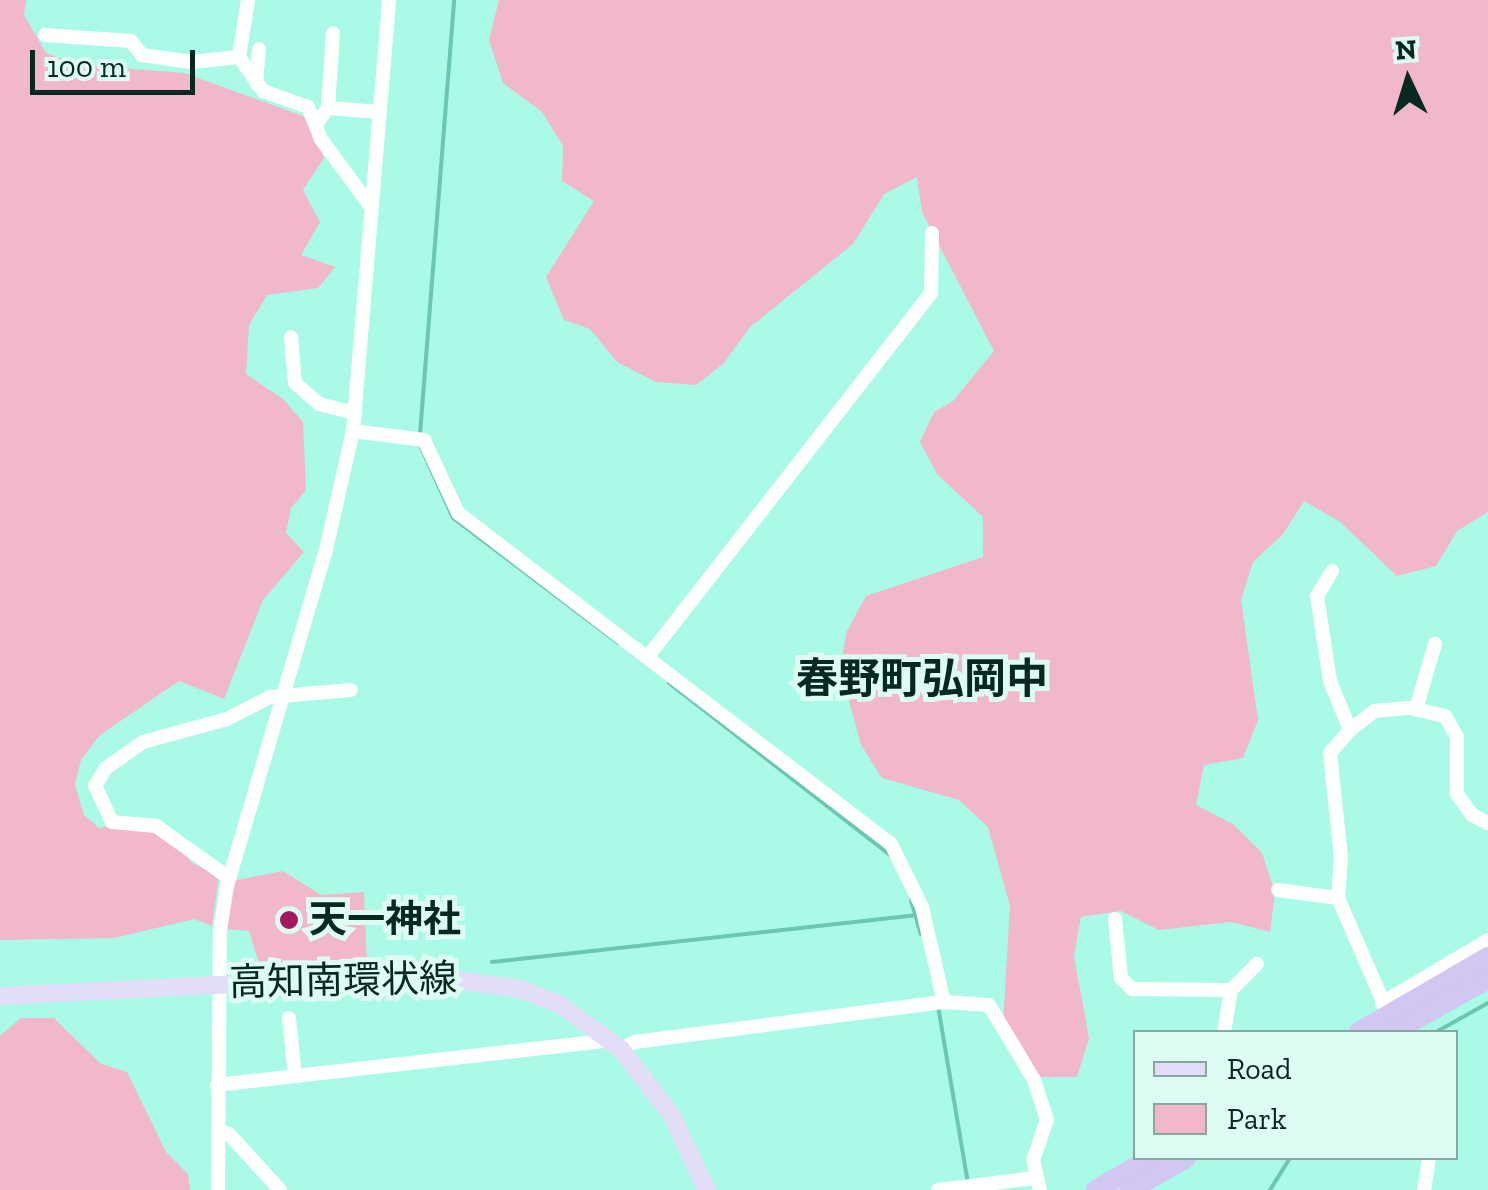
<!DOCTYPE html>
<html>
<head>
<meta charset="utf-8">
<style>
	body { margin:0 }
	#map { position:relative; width:1488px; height:1190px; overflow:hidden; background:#a9fae6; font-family:"Zilla Slab","Noto Sans JP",serif }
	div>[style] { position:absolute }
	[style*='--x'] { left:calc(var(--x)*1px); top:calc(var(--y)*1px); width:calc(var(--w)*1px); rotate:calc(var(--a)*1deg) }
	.green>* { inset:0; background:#f1b7ca }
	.stream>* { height:4px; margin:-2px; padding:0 2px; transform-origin:2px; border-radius:2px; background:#6cc6b2 }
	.minor>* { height:14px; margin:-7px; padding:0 7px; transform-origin:7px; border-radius:7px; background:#fff }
	.major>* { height:18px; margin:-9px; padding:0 9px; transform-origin:9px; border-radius:9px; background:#e4ddf8 }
	.highway>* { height:20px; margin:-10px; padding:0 10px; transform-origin:10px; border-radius:10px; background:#d2c6f3 }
	.dots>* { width:28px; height:28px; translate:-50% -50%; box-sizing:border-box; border:5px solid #defcf4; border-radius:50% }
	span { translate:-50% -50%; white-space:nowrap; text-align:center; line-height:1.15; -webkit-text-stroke:10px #defcf4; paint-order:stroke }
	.poi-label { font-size:38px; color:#052821; font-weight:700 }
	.left { translate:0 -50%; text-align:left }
	.street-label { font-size:38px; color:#052821 }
	.quarter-label { font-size:42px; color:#052821; font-weight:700 }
	.legend { position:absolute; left:1133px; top:1030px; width:325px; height:130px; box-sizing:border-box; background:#defcf4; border:2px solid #87a7a0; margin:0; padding:12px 18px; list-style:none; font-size:30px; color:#052821 }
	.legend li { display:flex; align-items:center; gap:20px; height:50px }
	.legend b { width:50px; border:2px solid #87a7a0 }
	.north { position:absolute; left:1358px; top:30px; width:100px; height:100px; -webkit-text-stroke:8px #defcf4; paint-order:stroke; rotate:356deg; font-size:28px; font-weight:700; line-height:40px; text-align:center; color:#052821 }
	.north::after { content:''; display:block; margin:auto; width:35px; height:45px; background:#052821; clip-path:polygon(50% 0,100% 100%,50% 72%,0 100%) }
	.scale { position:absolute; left:30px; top:50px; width:165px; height:45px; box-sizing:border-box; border:5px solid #052821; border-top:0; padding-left:12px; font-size:30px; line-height:35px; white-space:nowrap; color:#052821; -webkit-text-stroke:8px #defcf4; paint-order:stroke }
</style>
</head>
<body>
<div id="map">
	<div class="green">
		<div style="clip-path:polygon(0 0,26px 0,24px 15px,46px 53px,82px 65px,184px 73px,306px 117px,324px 158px,303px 190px,320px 222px,301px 255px,335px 267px,318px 288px,267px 295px,249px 325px,246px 374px,283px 399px,303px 422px,306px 490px,291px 508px,286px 533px,304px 552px,263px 600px,224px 699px,179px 681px,100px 735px,81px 760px,75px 784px,84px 815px,99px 828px,133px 822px,170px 833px,192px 863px,219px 875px,212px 926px,194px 919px,114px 938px,0 940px)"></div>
		<div style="clip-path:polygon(499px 0,1488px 0,1488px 512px,1457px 531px,1436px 566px,1397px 576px,1339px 521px,1304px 501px,1283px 534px,1253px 562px,1241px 600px,1258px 720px,1243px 758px,1204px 765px,1196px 805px,1233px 824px,1262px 853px,1275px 892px,1270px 932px,1231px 922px,1159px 930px,1121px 911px,1081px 917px,1074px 956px,1089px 1038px,1077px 1077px,1040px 1077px,1003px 1024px,1010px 906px,988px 827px,959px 800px,882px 778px,861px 745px,840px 668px,847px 631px,866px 596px,983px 557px,983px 517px,937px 474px,920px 442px,934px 412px,953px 401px,994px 351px,922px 212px,917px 177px,884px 194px,853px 244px,750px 327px,724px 363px,696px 385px,656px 382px,617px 362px,590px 329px,564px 320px,546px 277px,594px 201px,562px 181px,563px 146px,542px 112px,503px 83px,489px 40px)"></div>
		<div style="clip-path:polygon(283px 871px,321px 895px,364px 892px,367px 962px,285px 970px,260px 966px,249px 931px,224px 929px,231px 881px)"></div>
		<div style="clip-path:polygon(21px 1018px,54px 1018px,101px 1064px,127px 1072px,166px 1152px,188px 1174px,190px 1190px,0 1190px,0 1036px)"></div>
	</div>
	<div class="stream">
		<div style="--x:420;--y:434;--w:435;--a:-85.5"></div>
		<div style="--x:419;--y:443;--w:82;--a:65.6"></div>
		<div style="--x:453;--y:518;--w:207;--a:37.1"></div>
		<div style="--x:669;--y:683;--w:280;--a:37.9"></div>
		<div style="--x:911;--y:900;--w:35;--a:74"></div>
		<div style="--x:492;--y:962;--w:426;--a:-6.3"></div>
		<div style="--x:938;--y:1006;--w:181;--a:80.4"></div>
		<div style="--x:1436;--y:1032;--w:60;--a:-29.1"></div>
		<div style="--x:1270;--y:1190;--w:38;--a:-58"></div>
	</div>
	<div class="minor">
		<div style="--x:45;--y:35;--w:86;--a:4"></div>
		<div style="--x:131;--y:41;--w:18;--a:52"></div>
		<div style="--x:142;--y:55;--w:50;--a:8"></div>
		<div style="--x:192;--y:62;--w:47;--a:-6.1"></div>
		<div style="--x:239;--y:57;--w:42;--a:54.8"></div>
		<div style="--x:263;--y:91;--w:48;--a:19.6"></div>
		<div style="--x:308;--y:107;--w:35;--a:68"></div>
		<div style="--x:321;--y:139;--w:84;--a:53.7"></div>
		<div style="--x:239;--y:57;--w:58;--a:-81"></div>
		<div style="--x:256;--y:83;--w:34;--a:-85"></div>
		<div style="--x:328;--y:108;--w:51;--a:4.5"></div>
		<div style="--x:316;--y:124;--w:20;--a:-53"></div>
		<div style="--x:328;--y:108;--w:75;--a:-86.2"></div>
		<div style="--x:291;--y:337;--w:46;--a:85"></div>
		<div style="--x:295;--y:383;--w:32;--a:41"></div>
		<div style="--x:319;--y:404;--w:37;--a:14"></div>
		<div style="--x:353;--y:431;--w:72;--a:7.2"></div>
		<div style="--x:424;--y:440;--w:81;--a:65"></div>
		<div style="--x:458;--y:513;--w:545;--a:37.4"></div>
		<div style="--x:891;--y:844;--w:70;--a:63.8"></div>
		<div style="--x:922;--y:907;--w:98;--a:77"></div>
		<div style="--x:1332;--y:571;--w:29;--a:121"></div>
		<div style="--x:1317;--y:596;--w:86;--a:81.3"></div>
		<div style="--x:1330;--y:681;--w:53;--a:67.8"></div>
		<div style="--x:1350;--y:730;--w:30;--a:131"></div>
		<div style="--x:1330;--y:753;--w:106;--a:84"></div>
		<div style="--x:1341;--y:858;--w:40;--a:94.3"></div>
		<div style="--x:1338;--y:898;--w:133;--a:66.5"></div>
		<div style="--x:650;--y:654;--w:457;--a:-52.1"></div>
		<div style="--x:931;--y:293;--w:60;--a:-89"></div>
		<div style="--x:1416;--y:709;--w:68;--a:-73.7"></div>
		<div style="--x:1350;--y:730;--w:31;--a:-38"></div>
		<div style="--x:1374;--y:711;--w:36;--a:-5"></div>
		<div style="--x:1410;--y:708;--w:36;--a:13"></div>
		<div style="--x:1445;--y:716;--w:24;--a:60"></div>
		<div style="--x:1457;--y:737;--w:57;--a:90"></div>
		<div style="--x:1457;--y:794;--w:26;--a:54"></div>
		<div style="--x:1472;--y:815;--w:18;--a:27"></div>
		<div style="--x:229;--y:878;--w:90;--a:-144.5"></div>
		<div style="--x:156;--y:826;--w:44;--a:-174.8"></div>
		<div style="--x:112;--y:822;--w:40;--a:-115"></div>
		<div style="--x:95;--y:786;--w:21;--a:-59"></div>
		<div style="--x:106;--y:768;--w:45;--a:-35.1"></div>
		<div style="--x:143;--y:742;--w:87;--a:-15.3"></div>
		<div style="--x:227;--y:719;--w:48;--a:-27.1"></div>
		<div style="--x:270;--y:697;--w:81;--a:-4.9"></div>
		<div style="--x:1278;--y:890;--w:61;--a:7.6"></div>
		<div style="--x:1115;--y:919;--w:59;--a:84.2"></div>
		<div style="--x:1121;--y:978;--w:16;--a:45"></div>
		<div style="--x:1132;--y:989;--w:99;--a:0.6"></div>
		<div style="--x:1231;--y:990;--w:37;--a:-45"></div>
		<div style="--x:1382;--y:1003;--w:123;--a:-30.7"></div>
		<div style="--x:289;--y:1018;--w:58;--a:84.1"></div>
		<div style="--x:1224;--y:1032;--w:43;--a:-80.5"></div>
		<div style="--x:621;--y:1049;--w:16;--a:-27"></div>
		<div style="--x:635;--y:1042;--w:312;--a:-7.4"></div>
		<div style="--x:944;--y:1002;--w:45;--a:3.8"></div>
		<div style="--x:989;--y:1005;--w:87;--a:59"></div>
		<div style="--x:1034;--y:1080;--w:42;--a:72"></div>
		<div style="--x:1047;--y:1120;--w:42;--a:109.3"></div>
		<div style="--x:1033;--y:1160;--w:31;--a:77"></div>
		<div style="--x:217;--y:1085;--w:396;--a:-6.5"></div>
		<div style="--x:218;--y:1131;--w:11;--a:15"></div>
		<div style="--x:229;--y:1134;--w:76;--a:47.7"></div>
		<div style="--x:218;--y:1190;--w:259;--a:-89.6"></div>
		<div style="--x:220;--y:931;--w:46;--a:-81.2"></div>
		<div style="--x:227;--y:886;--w:346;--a:-73.6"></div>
		<div style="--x:325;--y:554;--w:126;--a:-77.2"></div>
		<div style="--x:353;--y:431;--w:433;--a:-85.2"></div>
		<div style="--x:938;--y:1190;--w:97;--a:-7.1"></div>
		<div style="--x:1424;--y:1190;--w:32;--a:-81"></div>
	</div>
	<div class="major">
		<div style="--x:0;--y:996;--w:421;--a:-2.9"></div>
		<div style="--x:420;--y:975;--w:101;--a:8"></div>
		<div style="--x:520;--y:989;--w:42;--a:21"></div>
		<div style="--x:559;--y:1004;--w:77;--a:36"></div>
		<div style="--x:621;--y:1049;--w:84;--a:52.7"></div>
		<div style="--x:672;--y:1116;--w:82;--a:64.7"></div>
	</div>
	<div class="highway">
		<div style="--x:1359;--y:1032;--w:149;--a:-30.2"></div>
		<div style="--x:1393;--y:1032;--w:109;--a:-29.2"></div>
		<div style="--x:1096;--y:1190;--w:64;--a:-30.2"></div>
		<div style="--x:1130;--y:1190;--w:64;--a:-29.7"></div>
	</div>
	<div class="dots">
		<div style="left:289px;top:920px;background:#a4185e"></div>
	</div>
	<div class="poi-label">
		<span class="left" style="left:309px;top:920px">天一神社</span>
	</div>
	<div class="street-label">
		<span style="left:343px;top:981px;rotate:-1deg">高知南環状線</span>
	</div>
	<div class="quarter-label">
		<span style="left:922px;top:679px">春野町弘岡中</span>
	</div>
	<ul class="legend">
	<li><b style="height:12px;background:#e4ddf8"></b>Road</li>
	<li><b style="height:28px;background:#f1b7ca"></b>Park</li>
	</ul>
	<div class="north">N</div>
	<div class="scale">100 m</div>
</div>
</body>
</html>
